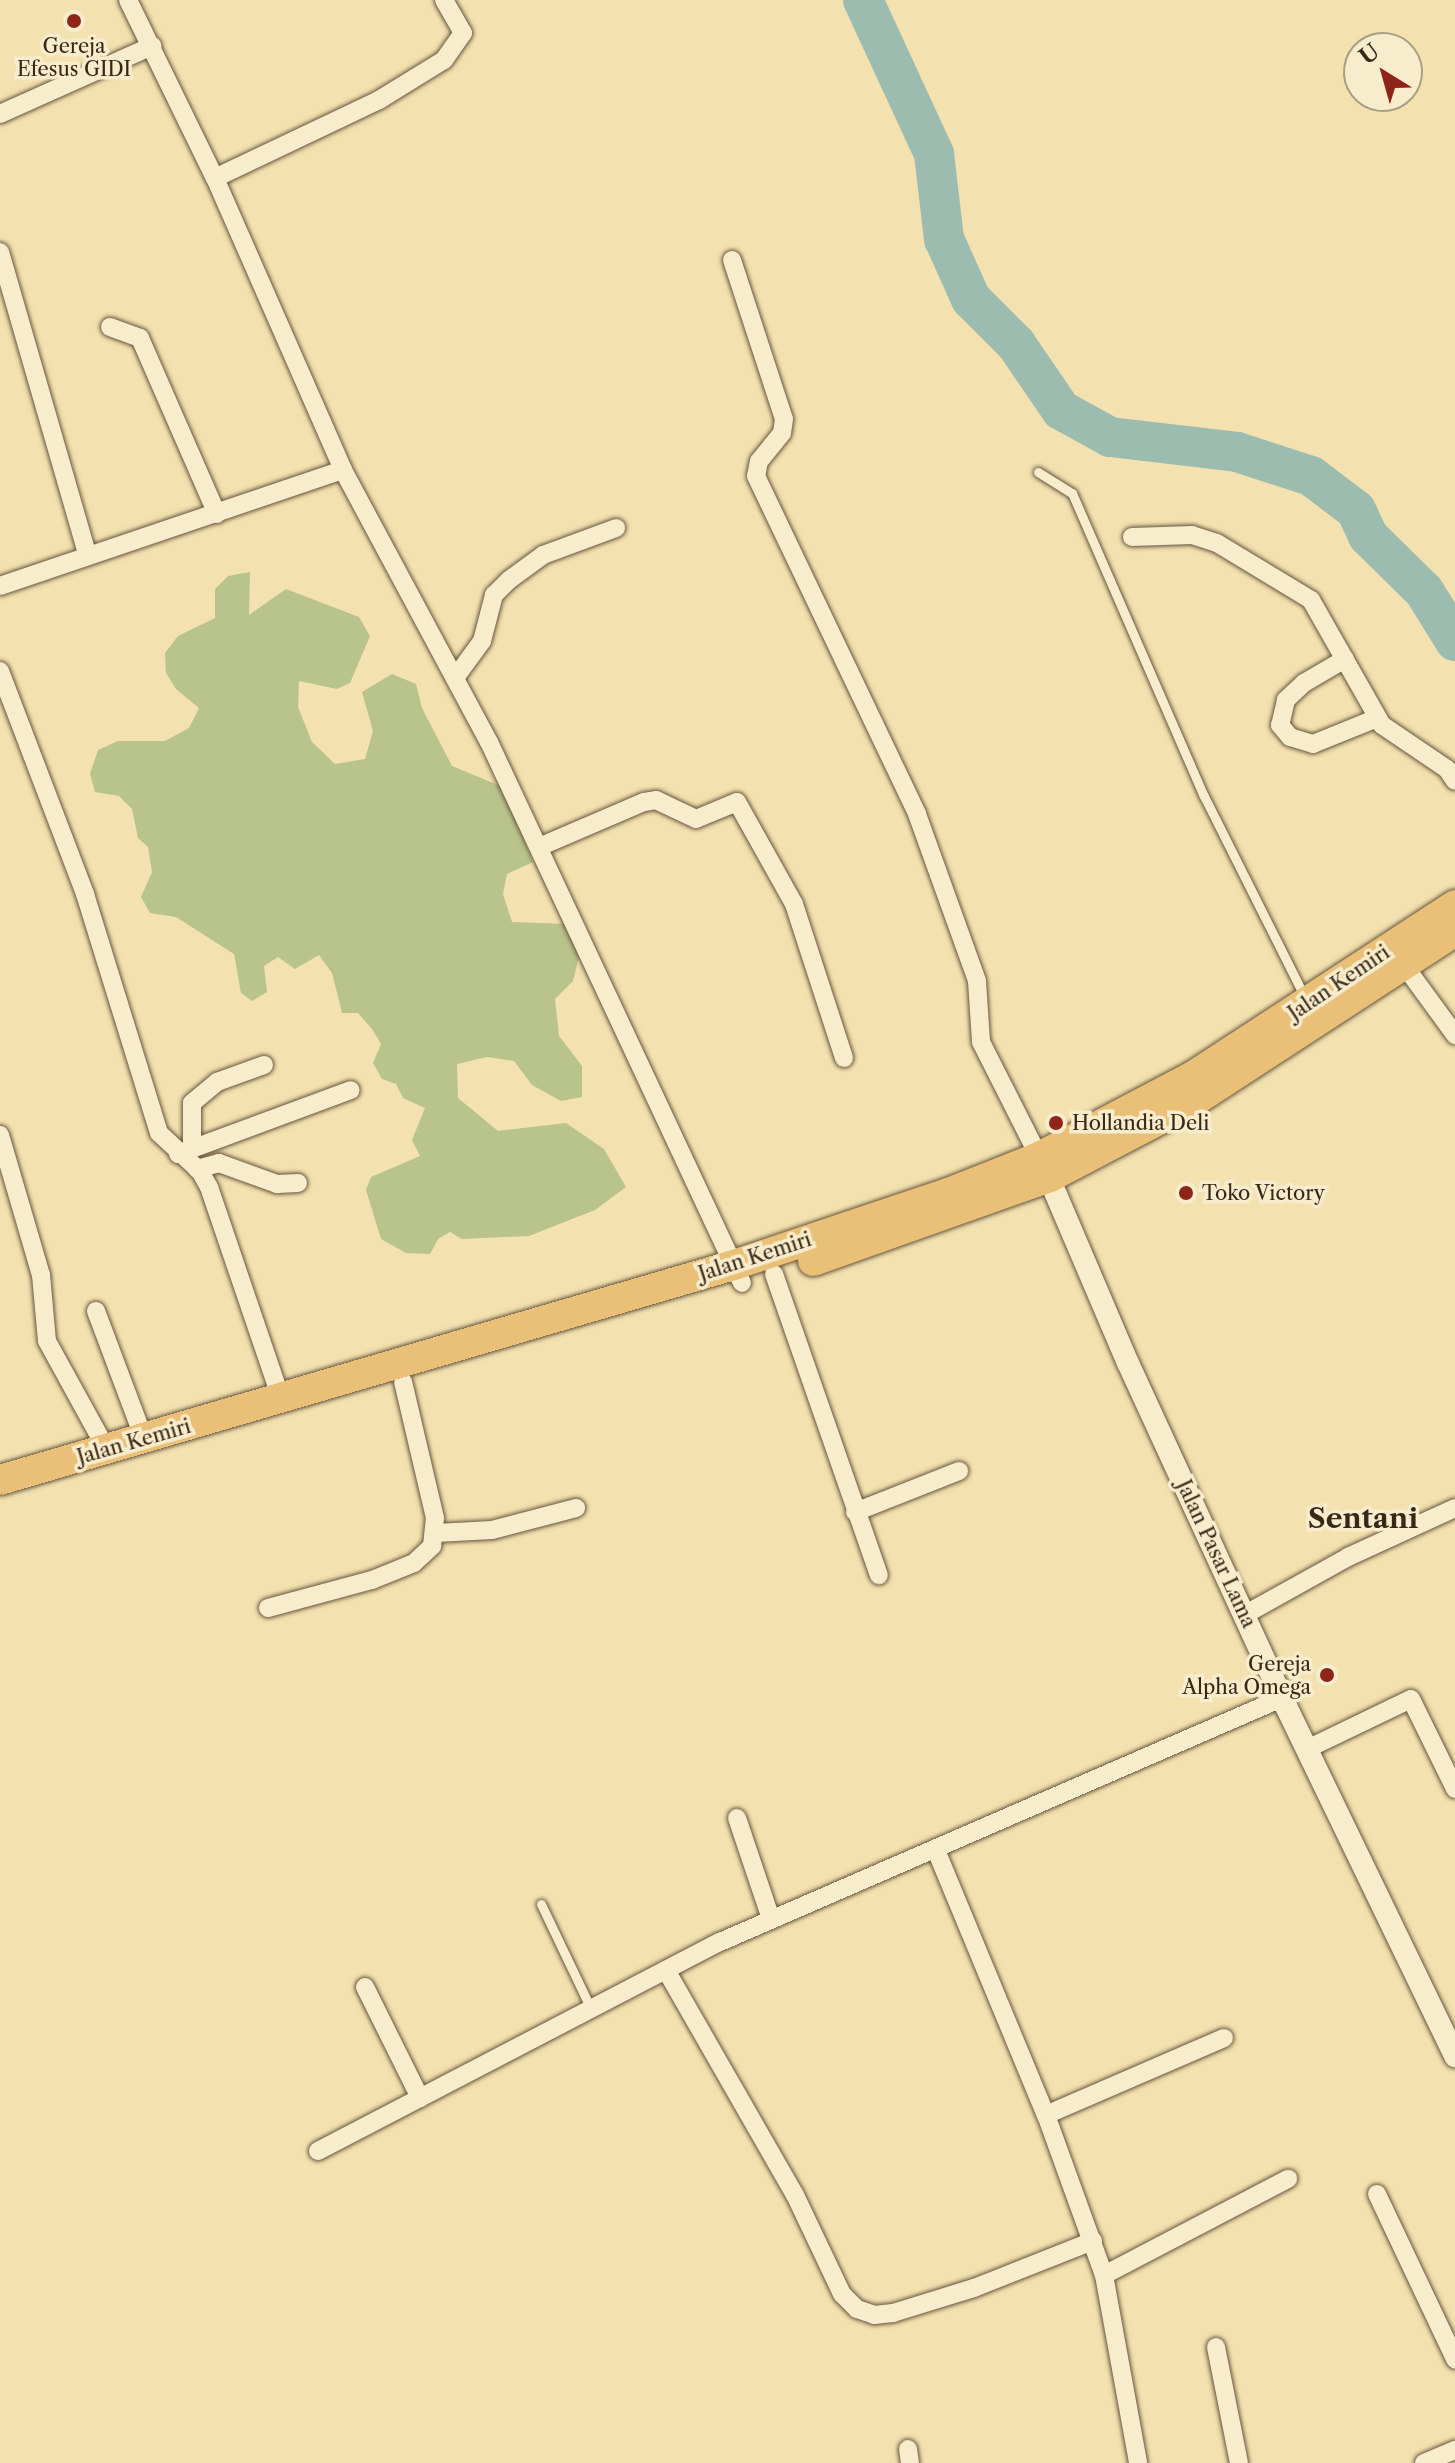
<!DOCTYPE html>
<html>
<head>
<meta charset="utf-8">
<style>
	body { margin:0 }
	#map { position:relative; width:1455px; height:2463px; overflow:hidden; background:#f3e1af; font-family:"Libre Caslon Text",serif }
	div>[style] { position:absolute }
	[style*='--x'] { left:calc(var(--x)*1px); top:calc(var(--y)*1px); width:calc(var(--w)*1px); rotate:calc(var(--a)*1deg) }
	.green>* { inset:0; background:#b9c38c }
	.river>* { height:40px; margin:-20px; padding:0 20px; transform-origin:20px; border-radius:20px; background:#9cbcb0 }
	.roads { filter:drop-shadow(0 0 2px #66563e) drop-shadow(0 0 2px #66563e) }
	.service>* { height:9px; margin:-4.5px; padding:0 4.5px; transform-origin:4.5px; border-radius:4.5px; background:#f7eccb }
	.minor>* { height:18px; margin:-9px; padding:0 9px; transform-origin:9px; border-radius:9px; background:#f7eccb }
	.tertiary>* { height:22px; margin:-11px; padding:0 11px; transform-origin:11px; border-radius:11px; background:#f7eccb }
	.trunk>* { height:30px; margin:-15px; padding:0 15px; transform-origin:15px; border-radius:15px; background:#eac078 }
	.dots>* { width:22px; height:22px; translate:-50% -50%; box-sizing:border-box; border:4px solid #f7eccb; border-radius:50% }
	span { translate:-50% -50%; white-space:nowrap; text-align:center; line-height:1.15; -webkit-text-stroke:7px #f7eccb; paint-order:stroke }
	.poi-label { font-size:20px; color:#372818 }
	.left { translate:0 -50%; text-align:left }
	.right { translate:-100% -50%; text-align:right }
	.street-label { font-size:20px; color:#372818 }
	.district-label { font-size:28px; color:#372818; font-weight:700 }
	.north { position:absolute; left:1343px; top:32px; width:80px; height:80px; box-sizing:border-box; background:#f7eccb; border:2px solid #aa9e83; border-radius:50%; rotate:323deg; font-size:22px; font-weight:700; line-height:32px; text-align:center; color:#372818 }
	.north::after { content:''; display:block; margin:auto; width:28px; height:36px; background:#8f2418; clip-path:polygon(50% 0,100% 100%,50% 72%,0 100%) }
</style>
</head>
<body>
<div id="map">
	<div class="green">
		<div style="clip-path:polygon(250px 572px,249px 615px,286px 589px,359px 617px,370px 636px,350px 683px,337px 689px,299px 681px,298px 707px,312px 742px,335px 764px,365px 759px,373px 731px,362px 692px,392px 674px,416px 684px,422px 708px,452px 766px,503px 787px,533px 862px,507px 874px,503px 894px,512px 922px,566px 924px,580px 952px,573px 981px,555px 999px,559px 1036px,582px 1066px,582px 1097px,561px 1101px,532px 1085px,514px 1061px,487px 1057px,457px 1064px,458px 1098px,498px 1131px,566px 1123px,604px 1149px,626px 1187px,595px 1210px,529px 1236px,462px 1239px,450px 1232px,438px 1239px,430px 1254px,406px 1253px,381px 1239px,366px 1190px,371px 1177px,420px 1156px,412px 1140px,425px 1108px,403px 1098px,396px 1084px,382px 1079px,373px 1063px,381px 1044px,372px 1029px,358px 1013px,342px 1013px,332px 973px,319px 955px,295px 969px,278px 957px,264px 966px,267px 992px,252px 1001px,241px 993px,234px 954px,176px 917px,150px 913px,141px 897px,152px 872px,148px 847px,138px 838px,132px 809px,119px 796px,95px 792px,90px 774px,98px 750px,118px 741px,165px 741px,189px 728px,199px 708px,176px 689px,166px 673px,165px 653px,178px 636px,215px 618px,215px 589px,228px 576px)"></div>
	</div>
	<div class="river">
		<div style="--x:863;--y:0;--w:170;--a:65.2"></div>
		<div style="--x:934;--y:154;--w:86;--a:83.3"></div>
		<div style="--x:944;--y:239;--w:66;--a:65.8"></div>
		<div style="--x:971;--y:299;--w:64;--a:45"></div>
		<div style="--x:1016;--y:344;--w:80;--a:55.7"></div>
		<div style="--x:1061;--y:410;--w:56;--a:28.9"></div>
		<div style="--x:1110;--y:437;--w:128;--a:6.7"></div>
		<div style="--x:1237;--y:452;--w:78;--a:18"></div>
		<div style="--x:1311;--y:476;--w:56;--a:37.1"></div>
		<div style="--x:1356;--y:510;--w:29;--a:65"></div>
		<div style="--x:1368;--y:536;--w:78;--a:44.5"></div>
		<div style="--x:1424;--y:591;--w:59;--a:58.2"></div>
	</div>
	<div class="roads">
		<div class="service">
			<div style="--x:1038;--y:472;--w:40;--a:32"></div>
			<div style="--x:1072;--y:493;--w:331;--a:66.5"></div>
			<div style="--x:1204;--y:796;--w:226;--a:63.4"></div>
			<div style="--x:541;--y:1904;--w:119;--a:64.5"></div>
		</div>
		<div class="minor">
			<div style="--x:128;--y:0;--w:198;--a:64"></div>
			<div style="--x:215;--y:178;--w:319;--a:66.3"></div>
			<div style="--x:343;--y:470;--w:309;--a:61.8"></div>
			<div style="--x:489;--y:742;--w:597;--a:64.94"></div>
			<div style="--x:0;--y:114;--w:167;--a:-24.1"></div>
			<div style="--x:215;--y:178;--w:182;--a:-25.4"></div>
			<div style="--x:379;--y:100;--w:76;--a:-31.6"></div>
			<div style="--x:444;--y:60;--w:33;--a:-55"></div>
			<div style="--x:463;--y:33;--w:38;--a:-120"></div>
			<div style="--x:0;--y:252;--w:316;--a:73.9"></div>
			<div style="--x:732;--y:260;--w:167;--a:71.9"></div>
			<div style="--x:784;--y:419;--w:14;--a:98"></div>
			<div style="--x:782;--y:433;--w:36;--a:129"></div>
			<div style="--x:759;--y:461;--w:15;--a:101"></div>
			<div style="--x:756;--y:476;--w:374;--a:64.5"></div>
			<div style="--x:917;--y:814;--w:177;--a:70.2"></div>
			<div style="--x:977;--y:981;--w:61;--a:86.2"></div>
			<div style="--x:981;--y:1042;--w:129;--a:63.2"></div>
			<div style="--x:110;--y:327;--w:32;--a:20"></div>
			<div style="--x:140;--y:338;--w:192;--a:66.4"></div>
			<div style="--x:1132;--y:537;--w:60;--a:-1.9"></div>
			<div style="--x:1192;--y:535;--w:26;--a:18"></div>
			<div style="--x:1217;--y:543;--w:110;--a:31.2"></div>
			<div style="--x:1311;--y:600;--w:144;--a:60.4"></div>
			<div style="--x:1382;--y:725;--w:78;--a:34.1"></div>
			<div style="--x:1447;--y:769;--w:14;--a:56"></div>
			<div style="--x:0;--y:586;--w:362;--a:-18.7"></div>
			<div style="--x:1345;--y:659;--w:48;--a:149.7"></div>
			<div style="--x:1304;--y:683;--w:25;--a:137"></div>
			<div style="--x:1286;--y:700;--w:26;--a:103"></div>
			<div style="--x:1280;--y:725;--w:16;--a:50"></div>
			<div style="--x:1290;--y:737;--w:24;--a:17"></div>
			<div style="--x:1313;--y:744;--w:69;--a:-22.1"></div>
			<div style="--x:0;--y:671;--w:239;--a:69.1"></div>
			<div style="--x:85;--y:894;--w:250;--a:72.8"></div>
			<div style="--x:159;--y:1133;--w:56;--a:42.8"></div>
			<div style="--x:200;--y:1171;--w:18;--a:61"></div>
			<div style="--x:209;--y:1187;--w:223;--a:71.2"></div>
			<div style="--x:455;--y:678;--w:46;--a:-53.9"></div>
			<div style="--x:482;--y:641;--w:48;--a:-75.4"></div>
			<div style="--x:494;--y:595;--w:21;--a:-45"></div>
			<div style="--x:509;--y:580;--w:42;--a:-36.3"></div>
			<div style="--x:543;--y:555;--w:78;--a:-20.3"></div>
			<div style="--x:539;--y:847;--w:114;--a:-23.2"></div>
			<div style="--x:644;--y:802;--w:12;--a:-9"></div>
			<div style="--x:656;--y:800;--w:44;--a:25.4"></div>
			<div style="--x:696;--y:819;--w:44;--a:-22.5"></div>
			<div style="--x:737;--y:802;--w:117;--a:60.8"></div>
			<div style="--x:794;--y:904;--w:162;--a:72"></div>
			<div style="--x:1404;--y:965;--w:87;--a:53.9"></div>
			<div style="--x:0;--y:1135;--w:146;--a:73.7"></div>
			<div style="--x:41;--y:1275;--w:66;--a:84.8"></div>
			<div style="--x:47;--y:1341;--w:124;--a:61.2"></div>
			<div style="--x:192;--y:1148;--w:45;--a:-90"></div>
			<div style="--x:192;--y:1103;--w:33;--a:-40"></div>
			<div style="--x:217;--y:1082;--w:50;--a:-19.9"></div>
			<div style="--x:178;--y:1154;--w:184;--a:-20.3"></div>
			<div style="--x:197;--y:1169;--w:23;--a:-15"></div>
			<div style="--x:219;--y:1163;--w:62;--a:19.9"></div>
			<div style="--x:277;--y:1184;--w:21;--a:-3"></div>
			<div style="--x:774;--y:1274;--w:319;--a:70.8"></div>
			<div style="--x:96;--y:1311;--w:137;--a:69.4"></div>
			<div style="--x:855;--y:1512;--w:112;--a:-21.5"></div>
			<div style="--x:436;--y:1533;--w:56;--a:-3.1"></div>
			<div style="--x:492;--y:1530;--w:87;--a:-14.7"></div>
			<div style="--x:268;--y:1608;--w:108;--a:-15.1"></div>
			<div style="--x:372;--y:1580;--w:45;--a:-22"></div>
			<div style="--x:414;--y:1563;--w:25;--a:-43"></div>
			<div style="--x:432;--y:1546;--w:28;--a:-84"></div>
			<div style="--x:435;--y:1518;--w:140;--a:-103.2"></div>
			<div style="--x:1244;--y:1615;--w:119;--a:-29.1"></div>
			<div style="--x:1348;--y:1557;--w:118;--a:-24.6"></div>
			<div style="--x:1307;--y:1749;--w:115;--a:-25.7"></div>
			<div style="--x:1411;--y:1699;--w:100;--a:63.9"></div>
			<div style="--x:737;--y:1818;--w:107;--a:71.4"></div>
			<div style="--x:936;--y:1850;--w:287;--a:67.5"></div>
			<div style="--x:1046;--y:2115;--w:170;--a:70.1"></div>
			<div style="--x:1104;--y:2275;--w:191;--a:79.7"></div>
			<div style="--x:666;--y:1970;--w:259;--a:60.2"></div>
			<div style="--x:795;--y:2195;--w:110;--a:64.6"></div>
			<div style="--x:842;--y:2294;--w:21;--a:45"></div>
			<div style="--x:857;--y:2309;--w:18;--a:19"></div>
			<div style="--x:874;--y:2315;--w:19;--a:-6"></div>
			<div style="--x:893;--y:2313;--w:85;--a:-17.2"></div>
			<div style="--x:974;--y:2288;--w:128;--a:-21.6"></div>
			<div style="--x:365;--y:1987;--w:124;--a:63.6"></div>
			<div style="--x:1046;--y:2115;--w:194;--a:-23.4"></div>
			<div style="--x:318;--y:2151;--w:453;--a:-27.5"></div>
			<div style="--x:720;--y:1942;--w:613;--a:-23.47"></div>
			<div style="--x:1377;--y:2194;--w:183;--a:64.7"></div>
			<div style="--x:1104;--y:2275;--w:208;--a:-27.6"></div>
			<div style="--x:1216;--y:2347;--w:118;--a:78.8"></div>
			<div style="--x:908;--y:2449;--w:14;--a:82"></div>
			<div style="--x:1424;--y:2463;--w:34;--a:-23"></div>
		</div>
		<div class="tertiary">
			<div style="--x:1043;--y:1164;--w:216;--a:66.9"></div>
			<div style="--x:1128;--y:1363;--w:369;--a:65.3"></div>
			<div style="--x:1282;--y:1698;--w:398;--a:64.2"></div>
		</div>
		<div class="trunk">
			<div style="--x:813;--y:1261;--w:251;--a:-19.5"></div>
			<div style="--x:1050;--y:1177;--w:161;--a:-27.7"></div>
			<div style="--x:1193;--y:1102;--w:313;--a:-33.1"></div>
			<div style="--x:0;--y:1480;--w:765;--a:-16.33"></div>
			<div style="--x:734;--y:1265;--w:229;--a:-18.6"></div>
			<div style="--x:951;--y:1192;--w:95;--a:-21.7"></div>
			<div style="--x:1039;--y:1157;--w:174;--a:-27.7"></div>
			<div style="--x:1193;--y:1076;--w:313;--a:-33.1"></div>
		</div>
	</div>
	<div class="dots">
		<div style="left:74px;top:21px;background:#8f2418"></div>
		<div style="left:1056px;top:1123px;background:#8f2418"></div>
		<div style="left:1186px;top:1193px;background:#8f2418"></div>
		<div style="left:1327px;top:1675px;background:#8f2418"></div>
	</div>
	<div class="poi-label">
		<span style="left:74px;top:58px">Gereja<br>Efesus GIDI</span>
		<span class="left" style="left:1072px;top:1123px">Hollandia Deli</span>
		<span class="left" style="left:1202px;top:1193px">Toko Victory</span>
		<span class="right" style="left:1311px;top:1676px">Gereja<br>Alpha Omega</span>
	</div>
	<div class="street-label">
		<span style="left:1339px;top:983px;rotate:-34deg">Jalan Kemiri</span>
		<span style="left:755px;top:1257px;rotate:-18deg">Jalan Kemiri</span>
		<span style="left:134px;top:1442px;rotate:-16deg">Jalan Kemiri</span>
		<span style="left:1216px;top:1554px;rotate:65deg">Jalan Pasar Lama</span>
	</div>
	<div class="district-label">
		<span style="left:1363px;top:1518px">Sentani</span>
	</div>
	<div class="north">U</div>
</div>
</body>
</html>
